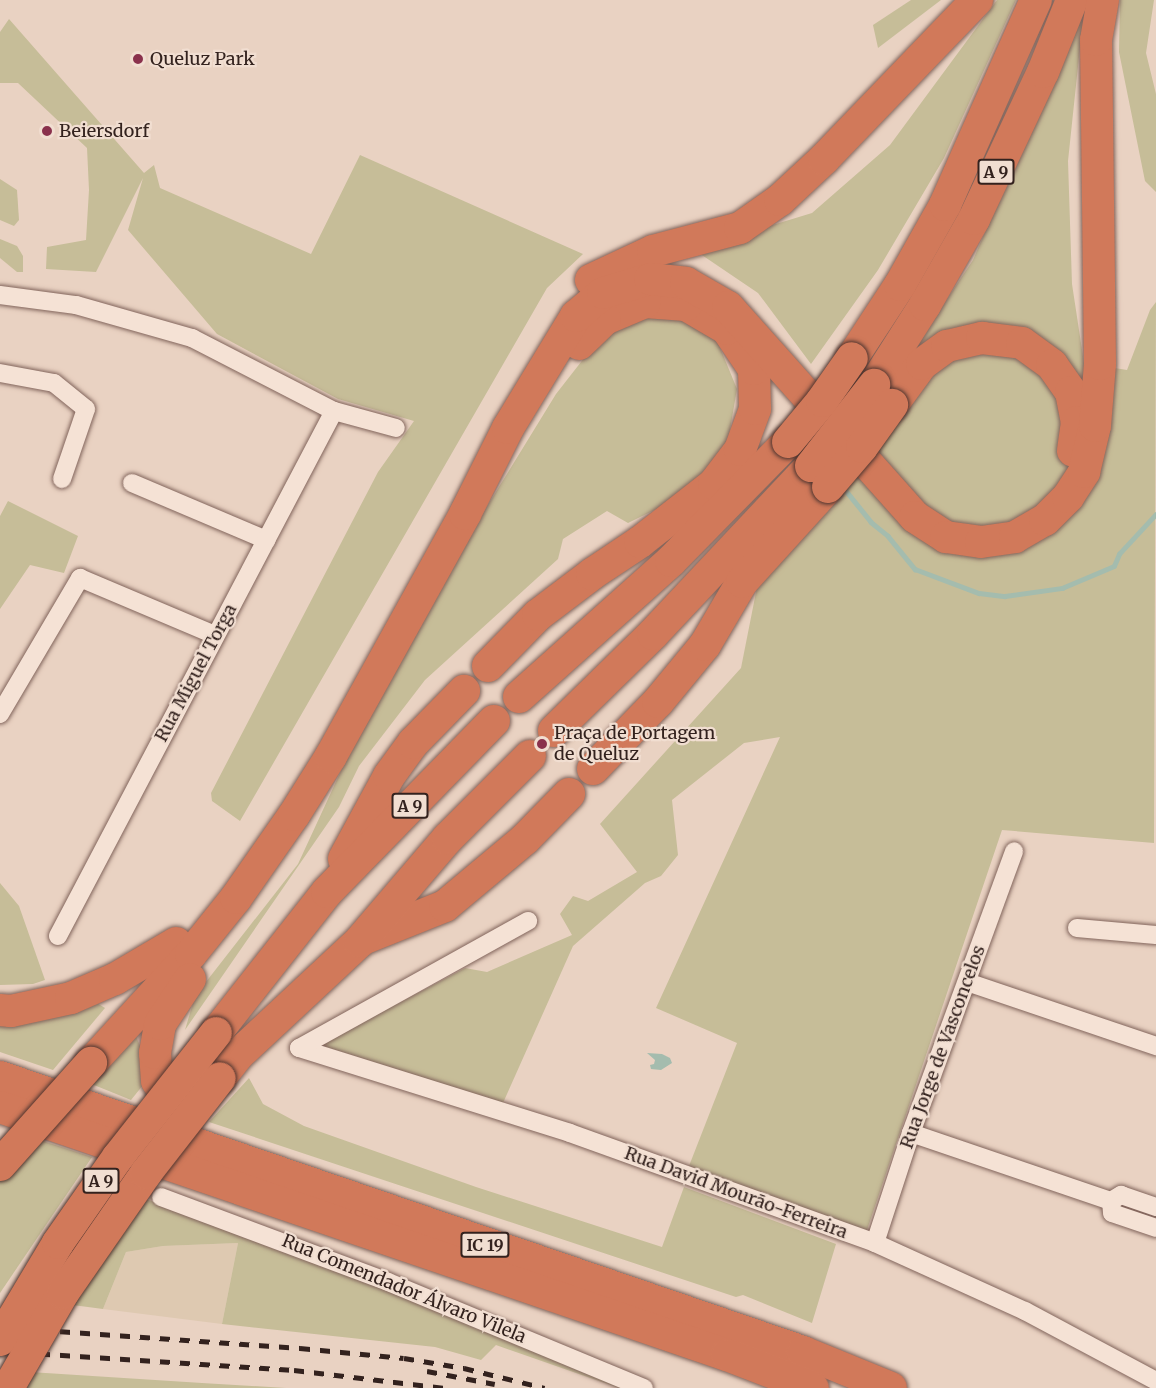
<!DOCTYPE html>
<html>
<head>
<meta charset="utf-8">
<style>
	body { margin:0 }
	#map { position:relative; width:1156px; height:1388px; overflow:hidden; background:#e9d2c2; font-family:Merriweather,serif }
	div>[style] { position:absolute }
	[style*='--x'] { left:calc(var(--x)*1px); top:calc(var(--y)*1px); width:calc(var(--w)*1px); rotate:calc(var(--a)*1deg) }
	.farmland>* { inset:0; background:#dec9b1 }
	.green>* { inset:0; background:#c6bd98 }
	.water>* { inset:0; background:#a4bcae }
	.stream>* { height:4.5px; margin:-2.25px; padding:0 2.25px; transform-origin:2.25px; border-radius:2.25px; background:#a4bcae }
	.roads { filter:drop-shadow(0 0 2px #81645b) drop-shadow(0 0 2px #81645b) }
	.street>* { height:18px; margin:-9px; padding:0 9px; transform-origin:9px; border-radius:9px; background:#f5e2d5 }
	.highway>* { height:32px; margin:-16px; padding:0 16px; transform-origin:16px; border-radius:16px; background:#d1795a }
	.rail>* { height:4.5px; margin-top:-2.25px; transform-origin:0; background:repeating-linear-gradient(90deg,#33221e 0 10px,transparent 0 20px) }
	.bridges { filter:drop-shadow(0 0 2px #4f352f) drop-shadow(0 0 2px #4f352f) }
	.highway-bridge>* { height:32px; margin:-16px; padding:0 16px; transform-origin:16px; border-radius:16px; background:#d1795a }
	.dots>* { width:16px; height:16px; translate:-50% -50%; box-sizing:border-box; border:3px solid #f1ded1; border-radius:50% }
	span { translate:-50% -50%; white-space:nowrap; text-align:center; line-height:1.15; -webkit-text-stroke:4.5px #f1ded1; paint-order:stroke }
	.shield-label span { padding:2px 4px; background:#f1ded1; border:2px solid; border-radius:4px; -webkit-text-stroke-width:0 }
	.shield-label { font-size:16px; color:#33221e; font-weight:700 }
	.poi-label { font-size:18px; color:#33221e }
	.left { translate:0 -50%; text-align:left }
	.street-label { font-size:18px; color:#33221e }
</style>
</head>
<body>
<div id="map">
	<div class="farmland">
		<div style="clip-path:polygon(238px 1243px,222px 1324px,103px 1309px,126px 1252px,163px 1246px)"></div>
	</div>
	<div class="green">
		<div style="clip-path:polygon(911px 0,941px 0,878px 48px,873px 25px)"></div>
		<div style="clip-path:polygon(997px 0,1016px 0,944px 158px,878px 270px,811px 364px,758px 293px,693px 249px,812px 213px,890px 145px)"></div>
		<div style="clip-path:polygon(1085px 0,1068px 161px,1072px 284px,1084px 363px,1127px 370px,1150px 310px,1156px 302px,1154px 843px,1002px 830px,867px 1230px,779px 1201px,689px 1166px,737px 1043px,656px 1008px,780px 737px,744px 743px,672px 800px,678px 855px,661px 876px,645px 883px,573px 946px,503px 1103px,320px 1045px,465px 968px,487px 972px,572px 935px,560px 914px,573px 896px,588px 901px,637px 872px,600px 824px,741px 668px,758px 582px,973px 260px)"></div>
		<div style="clip-path:polygon(1120px 0,1154px 0,1146px 53px,1156px 94px,1156px 192px,1145px 181px,1119px 52px)"></div>
		<div style="clip-path:polygon(9px 19px,144px 173px,154px 165px,160px 188px,311px 254px,360px 155px,583px 254px,547px 288px,240px 821px,212px 801px,211px 793px,378px 472px,414px 421px,338px 399px,217px 334px,128px 230px,143px 178px,96px 272px,46px 269px,47px 247px,86px 240px,89px 190px,87px 148px,18px 83px,0 83px,0 32px)"></div>
		<div style="clip-path:polygon(0 179px,17px 190px,19px 220px,14px 226px,0 220px)"></div>
		<div style="clip-path:polygon(0 239px,17px 246px,23px 256px,23px 272px,17px 272px,0 258px)"></div>
		<div style="clip-path:polygon(671px 313px,714px 333px,737px 389px,728px 441px,714px 463px,683px 496px,628px 523px,607px 511px,563px 539px,558px 559px,425px 680px,359px 766px,339px 807px,185px 1030px,195px 996px,298px 864px,352px 747px,421px 614px,556px 394px,606px 330px,622px 321px)"></div>
		<div style="clip-path:polygon(8px 501px,78px 536px,64px 573px,30px 565px,0 609px,0 516px)"></div>
		<div style="clip-path:polygon(0 883px,19px 906px,45px 980px,33px 984px,0 985px)"></div>
		<div style="clip-path:polygon(87px 997px,105px 1008px,53px 1070px,0 1052px,0 1018px)"></div>
		<div style="clip-path:polygon(132px 1027px,152px 1074px,131px 1100px,89px 1083px)"></div>
		<div style="clip-path:polygon(249px 1078px,263px 1104px,304px 1126px,476px 1187px,662px 1247px,684px 1187px,836px 1244px,812px 1323px,743px 1295px,736px 1297px,209px 1122px)"></div>
		<div style="clip-path:polygon(40px 1140px,92px 1157px,0 1293px,0 1181px)"></div>
		<div style="clip-path:polygon(142px 1198px,241px 1229px,632px 1388px,619px 1388px,496px 1345px,481px 1360px,435px 1347px,222px 1324px,238px 1243px,163px 1246px,126px 1252px,103px 1309px,65px 1304px)"></div>
		<div style="clip-path:polygon(30px 1372px,202px 1383px,286px 1388px,22px 1388px)"></div>
	</div>
	<div class="water">
		<div style="clip-path:polygon(647px 1053px,662px 1054px,670px 1058px,672px 1063px,661px 1070px,651px 1069px,650px 1065px,654px 1064px,655px 1060px)"></div>
	</div>
	<div class="stream">
		<div style="--x:847;--y:492;--w:38;--a:51"></div>
		<div style="--x:871;--y:522;--w:22;--a:39"></div>
		<div style="--x:888;--y:536;--w:43;--a:50.7"></div>
		<div style="--x:915;--y:569;--w:68;--a:20.6"></div>
		<div style="--x:979;--y:593;--w:26;--a:7"></div>
		<div style="--x:1005;--y:596;--w:58;--a:-8"></div>
		<div style="--x:1062;--y:588;--w:56;--a:-22.9"></div>
		<div style="--x:1114;--y:566;--w:13;--a:-67"></div>
		<div style="--x:1119;--y:554;--w:54;--a:-47.2"></div>
	</div>
	<div class="roads">
		<div class="street">
			<div style="--x:0;--y:295;--w:77;--a:7.5"></div>
			<div style="--x:76;--y:305;--w:121;--a:15.9"></div>
			<div style="--x:192;--y:338;--w:160;--a:27.2"></div>
			<div style="--x:334;--y:411;--w:64;--a:15.3"></div>
			<div style="--x:0;--y:373;--w:55;--a:10.5"></div>
			<div style="--x:54;--y:383;--w:41;--a:39.1"></div>
			<div style="--x:86;--y:409;--w:74;--a:108.9"></div>
			<div style="--x:132;--y:483;--w:146;--a:23"></div>
			<div style="--x:0;--y:714;--w:158;--a:-59.5"></div>
			<div style="--x:80;--y:578;--w:147;--a:22.9"></div>
			<div style="--x:1077;--y:928;--w:79;--a:5.1"></div>
			<div style="--x:58;--y:936;--w:593;--a:-62.27"></div>
			<div style="--x:967;--y:982;--w:200;--a:18.7"></div>
			<div style="--x:299;--y:1048;--w:284;--a:17.4"></div>
			<div style="--x:570;--y:1133;--w:324;--a:19.8"></div>
			<div style="--x:875;--y:1243;--w:165;--a:24.4"></div>
			<div style="--x:1025;--y:1311;--w:149;--a:28.1"></div>
			<div style="--x:299;--y:1048;--w:262;--a:-29"></div>
			<div style="--x:911;--y:1133;--w:211;--a:18.8"></div>
			<div style="--x:161;--y:1197;--w:242;--a:20.5"></div>
			<div style="--x:388;--y:1282;--w:277;--a:22.5"></div>
			<div style="--x:1111;--y:1201;--w:12;--a:85"></div>
			<div style="--x:1112;--y:1213;--w:46;--a:18.8"></div>
			<div style="--x:1111;--y:1201;--w:12;--a:-31"></div>
			<div style="--x:1121;--y:1195;--w:37;--a:19"></div>
			<div style="--x:875;--y:1243;--w:116;--a:-71.9"></div>
			<div style="--x:911;--y:1133;--w:300;--a:-69.9"></div>
		</div>
		<div class="highway">
			<div style="--x:591;--y:280;--w:68;--a:-25.1"></div>
			<div style="--x:653;--y:251;--w:90;--a:-14.8"></div>
			<div style="--x:740;--y:228;--w:49;--a:-35"></div>
			<div style="--x:780;--y:200;--w:60;--a:-43"></div>
			<div style="--x:824;--y:159;--w:221;--a:-46.1"></div>
			<div style="--x:852;--y:358;--w:87;--a:-56.7"></div>
			<div style="--x:900;--y:285;--w:92;--a:-60.6"></div>
			<div style="--x:945;--y:205;--w:224;--a:-66.1"></div>
			<div style="--x:874;--y:385;--w:95;--a:-57.5"></div>
			<div style="--x:925;--y:305;--w:99;--a:-60.3"></div>
			<div style="--x:974;--y:219;--w:162;--a:-64.9"></div>
			<div style="--x:1043;--y:72;--w:78;--a:-68.1"></div>
			<div style="--x:892;--y:405;--w:51;--a:-53.8"></div>
			<div style="--x:922;--y:364;--w:31;--a:-36"></div>
			<div style="--x:947;--y:346;--w:36;--a:-13"></div>
			<div style="--x:982;--y:338;--w:40;--a:7.1"></div>
			<div style="--x:1022;--y:343;--w:37;--a:36"></div>
			<div style="--x:1052;--y:365;--w:33;--a:55"></div>
			<div style="--x:1071;--y:392;--w:31;--a:79"></div>
			<div style="--x:1077;--y:422;--w:29;--a:98"></div>
			<div style="--x:488;--y:666;--w:71;--a:-45.6"></div>
			<div style="--x:538;--y:615;--w:68;--a:-37.2"></div>
			<div style="--x:592;--y:574;--w:58;--a:-33.7"></div>
			<div style="--x:640;--y:542;--w:94;--a:-38.1"></div>
			<div style="--x:714;--y:484;--w:43;--a:-52.6"></div>
			<div style="--x:740;--y:450;--w:44;--a:-69.9"></div>
			<div style="--x:755;--y:409;--w:40;--a:-91.4"></div>
			<div style="--x:754;--y:369;--w:48;--a:-124"></div>
			<div style="--x:727;--y:329;--w:48;--a:-149.7"></div>
			<div style="--x:686;--y:305;--w:41;--a:-175.8"></div>
			<div style="--x:645;--y:302;--w:43;--a:157"></div>
			<div style="--x:605;--y:319;--w:36;--a:136"></div>
			<div style="--x:519;--y:697;--w:204;--a:-41.8"></div>
			<div style="--x:671;--y:561;--w:167;--a:-45.5"></div>
			<div style="--x:554;--y:731;--w:139;--a:-44.4"></div>
			<div style="--x:653;--y:634;--w:231;--a:-46.8"></div>
			<div style="--x:593;--y:769;--w:93;--a:-45.9"></div>
			<div style="--x:658;--y:702;--w:74;--a:-50.5"></div>
			<div style="--x:705;--y:645;--w:73;--a:-59.6"></div>
			<div style="--x:742;--y:582;--w:128;--a:-47.8"></div>
			<div style="--x:344;--y:859;--w:94;--a:-61.5"></div>
			<div style="--x:389;--y:776;--w:41;--a:-54"></div>
			<div style="--x:413;--y:743;--w:73;--a:-45.6"></div>
			<div style="--x:363;--y:939;--w:88;--a:-21.9"></div>
			<div style="--x:445;--y:906;--w:104;--a:-39.9"></div>
			<div style="--x:525;--y:839;--w:63;--a:-45.6"></div>
			<div style="--x:0;--y:1010;--w:11;--a:5"></div>
			<div style="--x:11;--y:1011;--w:61;--a:-12.2"></div>
			<div style="--x:71;--y:998;--w:48;--a:-23.4"></div>
			<div style="--x:115;--y:979;--w:71;--a:-30.5"></div>
			<div style="--x:216;--y:1033;--w:179;--a:-51.8"></div>
			<div style="--x:327;--y:892;--w:239;--a:-45.7"></div>
			<div style="--x:91;--y:1063;--w:148;--a:-47.5"></div>
			<div style="--x:191;--y:954;--w:72;--a:-51.2"></div>
			<div style="--x:236;--y:898;--w:101;--a:-55.1"></div>
			<div style="--x:294;--y:815;--w:70;--a:-57.9"></div>
			<div style="--x:331;--y:756;--w:277;--a:-61"></div>
			<div style="--x:465;--y:514;--w:96;--a:-63.4"></div>
			<div style="--x:508;--y:428;--w:131;--a:-58.7"></div>
			<div style="--x:576;--y:316;--w:35;--a:-40"></div>
			<div style="--x:603;--y:293;--w:49;--a:-16.6"></div>
			<div style="--x:650;--y:279;--w:36;--a:6"></div>
			<div style="--x:686;--y:283;--w:48;--a:29.7"></div>
			<div style="--x:728;--y:307;--w:281;--a:48.3"></div>
			<div style="--x:915;--y:517;--w:37;--a:33"></div>
			<div style="--x:946;--y:537;--w:35;--a:8"></div>
			<div style="--x:981;--y:542;--w:34;--a:-8"></div>
			<div style="--x:1015;--y:537;--w:34;--a:-30"></div>
			<div style="--x:1045;--y:520;--w:33;--a:-45"></div>
			<div style="--x:1068;--y:497;--w:30;--a:-57"></div>
			<div style="--x:1084;--y:472;--w:47;--a:-76.6"></div>
			<div style="--x:1095;--y:426;--w:62;--a:-85.4"></div>
			<div style="--x:1100;--y:364;--w:324;--a:-90.7"></div>
			<div style="--x:1096;--y:40;--w:41;--a:-80.1"></div>
			<div style="--x:0;--y:1077;--w:849;--a:18.9"></div>
			<div style="--x:803;--y:1352;--w:95;--a:22.2"></div>
			<div style="--x:220;--y:1078;--w:31;--a:-52"></div>
			<div style="--x:239;--y:1054;--w:166;--a:-43"></div>
			<div style="--x:360;--y:941;--w:135;--a:-49.5"></div>
			<div style="--x:448;--y:838;--w:116;--a:-45"></div>
			<div style="--x:0;--y:1107;--w:768;--a:18.84"></div>
			<div style="--x:727;--y:1355;--w:92;--a:21"></div>
			<div style="--x:184;--y:1114;--w:16;--a:-140"></div>
			<div style="--x:172;--y:1104;--w:27;--a:-123"></div>
			<div style="--x:157;--y:1081;--w:28;--a:-94"></div>
			<div style="--x:155;--y:1053;--w:29;--a:-80"></div>
			<div style="--x:160;--y:1024;--w:54;--a:-56.3"></div>
		</div>
	</div>
	<div class="rail">
		<div style="--x:0;--y:1327;--w:301;--a:4"></div>
		<div style="--x:300;--y:1348;--w:104;--a:5.5"></div>
		<div style="--x:404;--y:1358;--w:61;--a:9.5"></div>
		<div style="--x:464;--y:1368;--w:83;--a:13.9"></div>
		<div style="--x:0;--y:1351;--w:295;--a:3.7"></div>
		<div style="--x:294;--y:1370;--w:152;--a:6.8"></div>
		<div style="--x:427;--y:1371;--w:69;--a:10.8"></div>
	</div>
	<div class="bridges">
		<div class="highway-bridge">
			<div style="--x:788;--y:442;--w:53;--a:-50.3"></div>
			<div style="--x:822;--y:401;--w:52;--a:-55.1"></div>
			<div style="--x:811;--y:466;--w:103;--a:-52.1"></div>
			<div style="--x:828;--y:487;--w:52;--a:-49.6"></div>
			<div style="--x:862;--y:447;--w:52;--a:-54.5"></div>
			<div style="--x:0;--y:1165;--w:137;--a:-48.3"></div>
			<div style="--x:0;--y:1340;--w:113;--a:-59.1"></div>
			<div style="--x:58;--y:1243;--w:105;--a:-55.1"></div>
			<div style="--x:118;--y:1157;--w:158;--a:-51.7"></div>
			<div style="--x:8;--y:1388;--w:110;--a:-59.9"></div>
			<div style="--x:63;--y:1293;--w:146;--a:-55.3"></div>
			<div style="--x:146;--y:1173;--w:120;--a:-52.1"></div>
		</div>
	</div>
	<div class="dots">
		<div style="left:138px;top:59px;background:#8a314c"></div>
		<div style="left:47px;top:131px;background:#8a314c"></div>
		<div style="left:542px;top:744px;background:#8a314c"></div>
	</div>
	<div class="shield-label">
		<span style="left:996px;top:172px">A 9</span>
		<span style="left:410px;top:806px">A 9</span>
		<span style="left:101px;top:1181px">A 9</span>
		<span style="left:485px;top:1245px">IC 19</span>
	</div>
	<div class="poi-label">
		<span class="left" style="left:150px;top:59px">Queluz Park</span>
		<span class="left" style="left:59px;top:131px">Beiersdorf</span>
		<span class="left" style="left:554px;top:744px">Praça de Portagem<br>de Queluz</span>
	</div>
	<div class="street-label">
		<span style="left:196px;top:673px;rotate:-62deg">Rua Miguel Torga</span>
		<span style="left:943px;top:1047px;rotate:-70deg">Rua Jorge de Vasconcelos</span>
		<span style="left:736px;top:1193px;rotate:20deg">Rua David Mourão-Ferreira</span>
		<span style="left:404px;top:1289px;rotate:22deg">Rua Comendador Álvaro Vilela</span>
	</div>
</div>
</body>
</html>
